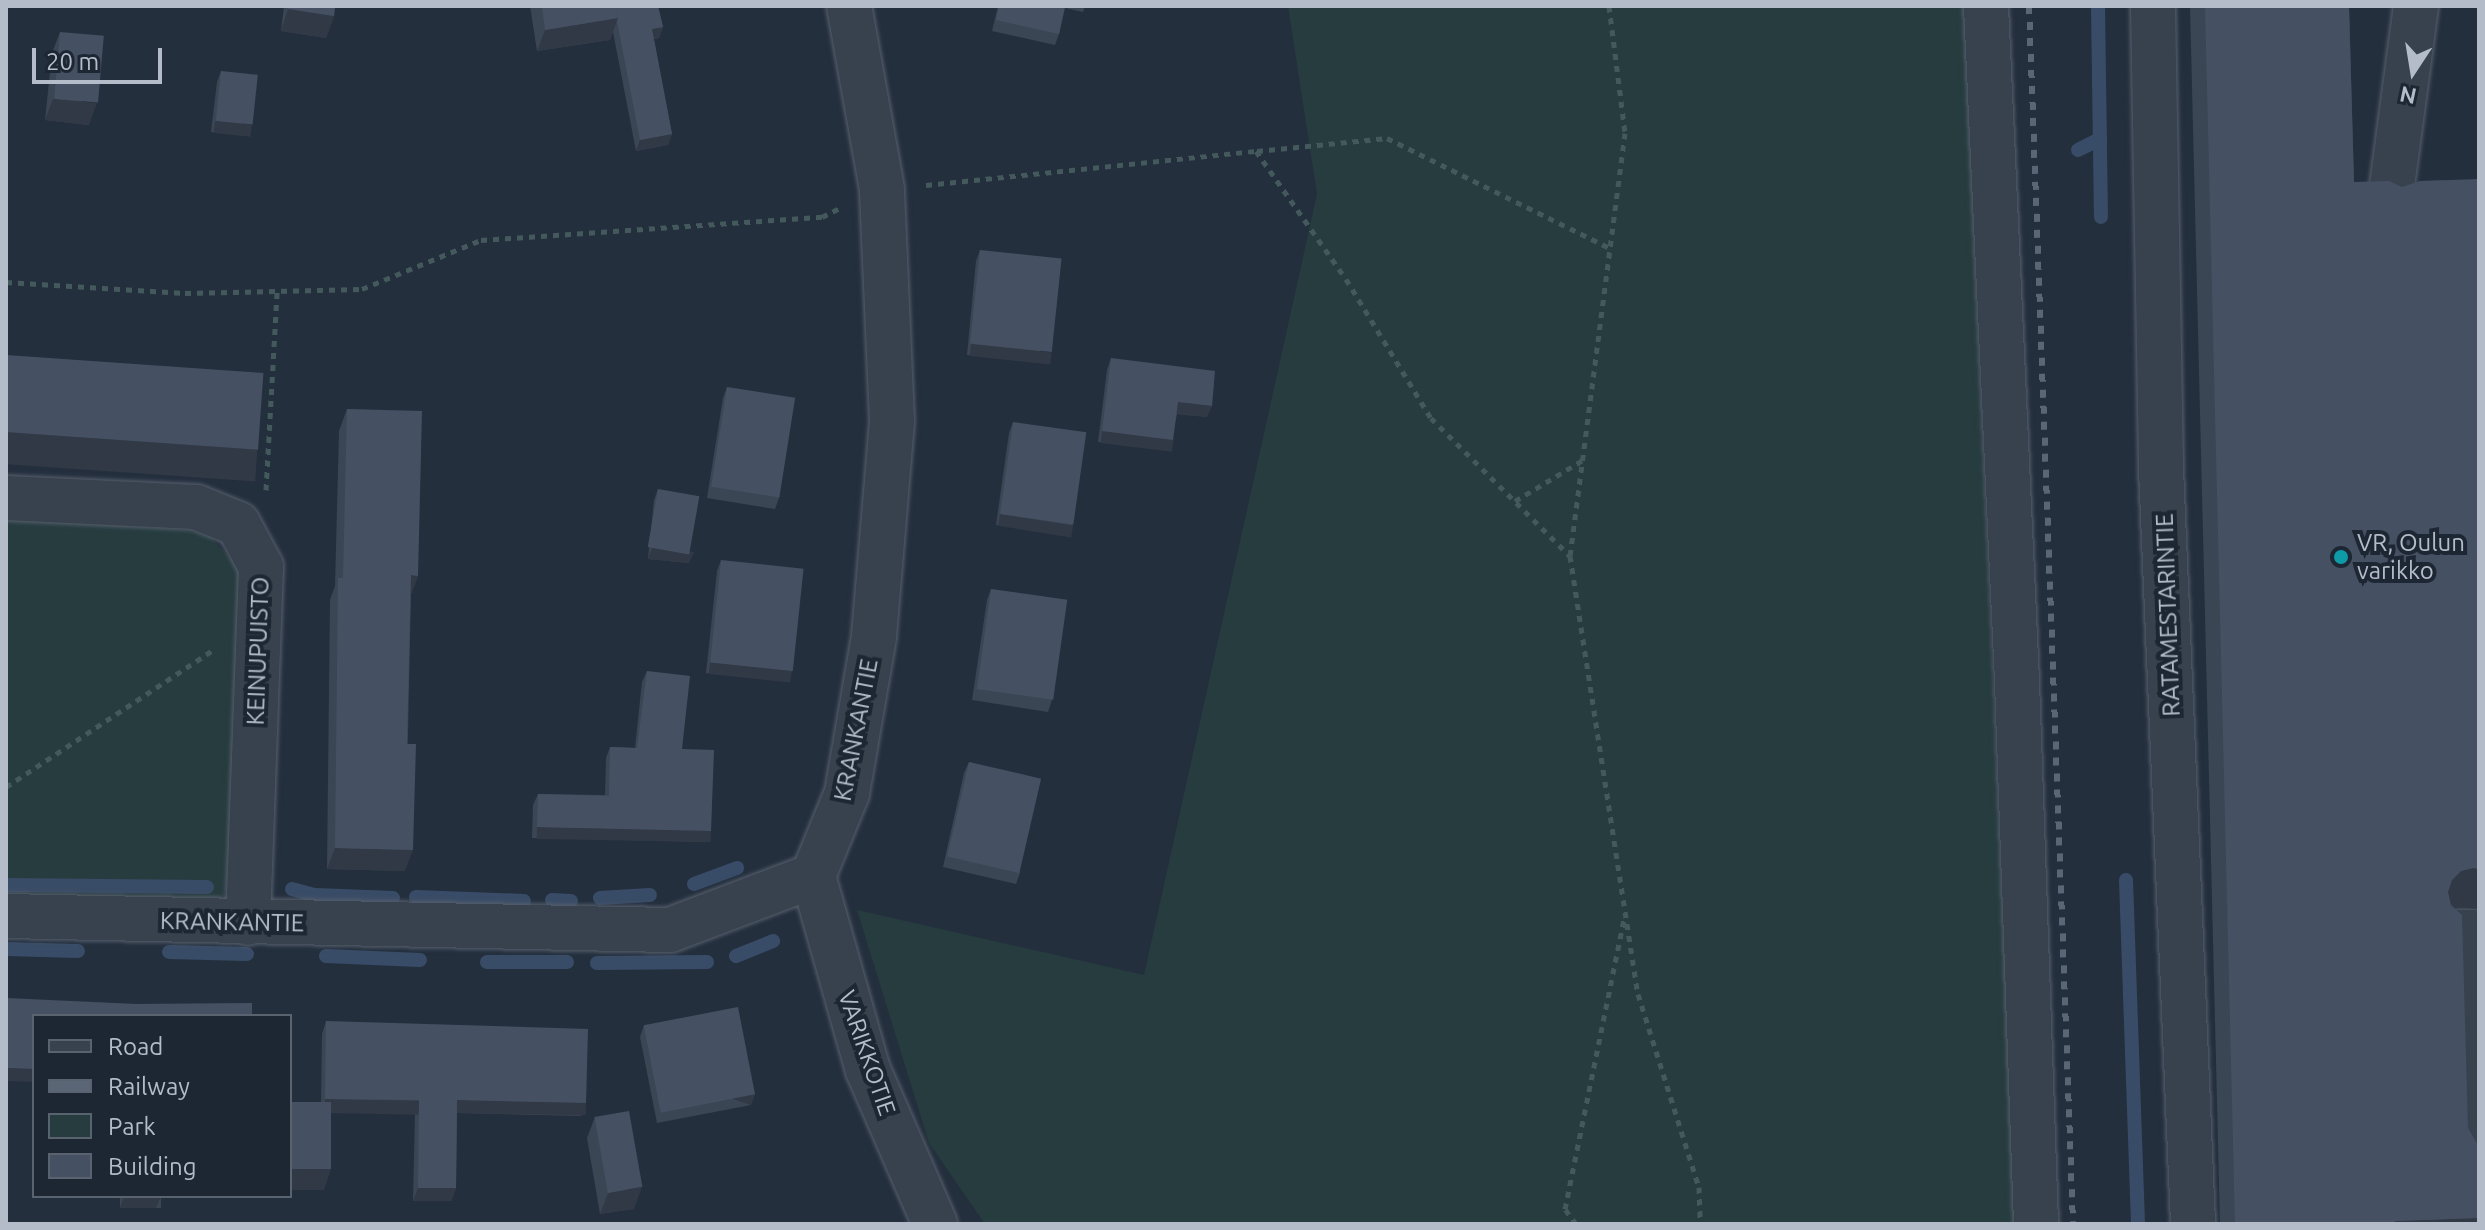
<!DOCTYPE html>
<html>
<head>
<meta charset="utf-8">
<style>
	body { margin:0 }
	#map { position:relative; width:2485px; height:1230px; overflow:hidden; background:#242f3e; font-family:Ubuntu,sans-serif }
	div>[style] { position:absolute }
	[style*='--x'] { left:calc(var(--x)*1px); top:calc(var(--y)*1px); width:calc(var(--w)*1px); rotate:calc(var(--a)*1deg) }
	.green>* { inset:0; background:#263c3f }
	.stream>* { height:14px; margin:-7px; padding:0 7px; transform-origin:7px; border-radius:7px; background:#394c67 }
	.path>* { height:5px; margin-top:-2.5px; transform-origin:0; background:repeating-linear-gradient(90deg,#44595c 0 6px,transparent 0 12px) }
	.roads { filter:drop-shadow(0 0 2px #565f6c) drop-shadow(0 0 2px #565f6c) }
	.minor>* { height:44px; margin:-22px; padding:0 22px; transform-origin:22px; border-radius:22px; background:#38414e }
	.rail>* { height:6px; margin-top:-3px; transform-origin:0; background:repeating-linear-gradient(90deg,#5a6575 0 8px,transparent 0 16px) }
	.wall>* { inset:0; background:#3b4654; transform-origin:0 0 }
	.shaded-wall>* { inset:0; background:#303945; transform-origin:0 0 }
	.building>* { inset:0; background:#455162; transform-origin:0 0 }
	.dots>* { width:22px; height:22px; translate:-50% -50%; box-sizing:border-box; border:4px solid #1d2633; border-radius:50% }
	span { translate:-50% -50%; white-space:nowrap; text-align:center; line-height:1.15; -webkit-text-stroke:8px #1d2633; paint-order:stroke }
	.poi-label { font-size:24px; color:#b4bcc9 }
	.left { translate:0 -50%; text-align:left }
	.street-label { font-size:24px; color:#b4bcc9 }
	.frame { position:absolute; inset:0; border:8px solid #b4bcc9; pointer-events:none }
	.legend { position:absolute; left:32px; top:1014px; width:260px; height:184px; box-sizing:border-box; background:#1d2633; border:2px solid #59626f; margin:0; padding:10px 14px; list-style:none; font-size:24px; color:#b4bcc9 }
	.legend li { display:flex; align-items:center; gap:16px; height:40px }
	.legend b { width:40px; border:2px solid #59626f }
	.north { position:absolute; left:2373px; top:32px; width:80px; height:80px; -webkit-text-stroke:6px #1d2633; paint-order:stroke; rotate:192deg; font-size:22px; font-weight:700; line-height:32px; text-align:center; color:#b4bcc9 }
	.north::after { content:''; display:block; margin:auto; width:28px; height:36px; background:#b4bcc9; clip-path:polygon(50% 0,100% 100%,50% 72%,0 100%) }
	.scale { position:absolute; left:32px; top:48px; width:130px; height:36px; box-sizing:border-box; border:4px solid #b4bcc9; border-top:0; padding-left:10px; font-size:24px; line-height:28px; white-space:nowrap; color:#b4bcc9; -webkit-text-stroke:6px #1d2633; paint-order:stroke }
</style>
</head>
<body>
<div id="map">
	<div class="green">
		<div style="clip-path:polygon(1288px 6px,1964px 6px,2016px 1224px,985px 1224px,929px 1143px,857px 910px,1144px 975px,1317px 194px)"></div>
		<div style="clip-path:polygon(6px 519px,189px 530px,210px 537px,244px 572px,230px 885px,218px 903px,6px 899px)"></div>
	</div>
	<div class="stream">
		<div style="--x:2098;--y:6;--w:211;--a:89.2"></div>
		<div style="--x:2078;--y:150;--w:25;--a:-27"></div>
		<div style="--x:2126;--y:880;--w:344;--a:88"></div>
		<div style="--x:694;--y:884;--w:46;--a:-20.4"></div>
		<div style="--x:6;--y:885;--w:201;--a:0.6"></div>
		<div style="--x:292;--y:889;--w:24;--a:15"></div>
		<div style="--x:315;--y:895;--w:78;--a:2.2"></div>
		<div style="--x:416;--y:897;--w:108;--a:2.1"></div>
		<div style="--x:600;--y:898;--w:50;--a:-3.4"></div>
		<div style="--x:552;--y:900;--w:19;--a:3"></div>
		<div style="--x:6;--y:949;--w:72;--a:1.6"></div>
		<div style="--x:169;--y:952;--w:78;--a:1.5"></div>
		<div style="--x:326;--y:956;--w:94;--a:2.4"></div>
		<div style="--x:736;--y:956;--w:40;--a:-22"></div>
		<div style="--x:487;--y:962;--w:80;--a:0"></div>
		<div style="--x:597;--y:963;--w:110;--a:-0.5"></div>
	</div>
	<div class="path">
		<div style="--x:1609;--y:6;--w:128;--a:82.8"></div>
		<div style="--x:1625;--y:133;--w:427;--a:97.4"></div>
		<div style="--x:1570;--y:556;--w:443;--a:81.2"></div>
		<div style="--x:1638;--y:994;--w:202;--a:72.5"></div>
		<div style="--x:1699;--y:1187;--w:37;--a:88"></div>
		<div style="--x:1257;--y:151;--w:131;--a:-5.7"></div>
		<div style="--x:1387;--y:138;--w:249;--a:26.3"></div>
		<div style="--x:926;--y:185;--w:332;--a:-5.9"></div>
		<div style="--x:1256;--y:151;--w:156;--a:54.9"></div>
		<div style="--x:1346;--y:279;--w:163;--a:58.6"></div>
		<div style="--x:1431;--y:418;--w:196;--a:44.8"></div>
		<div style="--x:6;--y:282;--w:179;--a:3.5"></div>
		<div style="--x:185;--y:293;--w:177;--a:-1.3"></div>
		<div style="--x:362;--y:289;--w:129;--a:-22.4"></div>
		<div style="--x:481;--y:240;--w:342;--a:-3.9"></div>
		<div style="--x:822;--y:217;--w:20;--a:-27"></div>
		<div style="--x:266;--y:490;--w:199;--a:-86.8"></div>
		<div style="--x:1515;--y:501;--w:79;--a:-31.1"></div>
		<div style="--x:6;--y:787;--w:248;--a:-33.5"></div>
		<div style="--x:1576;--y:1224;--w:19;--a:-126"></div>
		<div style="--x:1565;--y:1209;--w:296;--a:-78.5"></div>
	</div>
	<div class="roads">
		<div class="minor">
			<div style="--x:1986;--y:6;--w:677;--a:87.37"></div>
			<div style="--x:2017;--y:682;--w:542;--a:87.99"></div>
			<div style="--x:2153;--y:6;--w:463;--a:89"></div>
			<div style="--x:2161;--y:469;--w:756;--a:87.57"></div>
			<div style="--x:2390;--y:201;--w:197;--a:-82.4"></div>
			<div style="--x:6;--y:498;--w:190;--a:2.7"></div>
			<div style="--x:196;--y:507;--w:45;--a:22"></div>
			<div style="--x:238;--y:524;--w:49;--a:61.9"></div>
			<div style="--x:261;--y:567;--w:356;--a:92.1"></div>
			<div style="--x:813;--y:876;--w:202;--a:74.2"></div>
			<div style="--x:868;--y:1070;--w:168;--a:66.5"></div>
			<div style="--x:6;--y:916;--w:664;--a:1.21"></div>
			<div style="--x:670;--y:930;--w:153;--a:-20.7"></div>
			<div style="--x:813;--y:876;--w:90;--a:-67.7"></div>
			<div style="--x:847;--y:793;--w:159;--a:-80.2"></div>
			<div style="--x:874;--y:636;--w:216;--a:-85.2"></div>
			<div style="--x:892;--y:421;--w:232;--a:-92.5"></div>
			<div style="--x:882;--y:189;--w:186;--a:-100.2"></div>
			<div style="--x:2459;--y:932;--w:13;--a:0"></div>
			<div style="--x:2472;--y:932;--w:234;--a:88.3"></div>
		</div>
	</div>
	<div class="rail">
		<div style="--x:2029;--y:6;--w:1219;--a:87.93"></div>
	</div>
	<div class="wall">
		<div style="clip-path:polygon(284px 6px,335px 6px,334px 16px,326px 38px,281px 31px)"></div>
		<div style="clip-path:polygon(530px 6px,658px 6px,663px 27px,659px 38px,654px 39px,672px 134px,668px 145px,636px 151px,613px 32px,610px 40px,537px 51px)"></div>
		<div style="clip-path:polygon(998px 6px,1085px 6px,1083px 12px,1065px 8px,1059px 34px,1055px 45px,992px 31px)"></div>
		<div style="clip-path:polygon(2190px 6px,2349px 6px,2354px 182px,2402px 187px,2479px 179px,2479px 909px,2459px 907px,2455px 908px,2468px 1128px,2479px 1224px,2220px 1224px)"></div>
		<div style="clip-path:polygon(60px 32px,89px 125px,45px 120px,52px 53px)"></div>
		<div style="clip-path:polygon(221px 71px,248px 136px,211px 132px,217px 82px)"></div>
		<div style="clip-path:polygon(980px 250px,1048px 364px,967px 355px,976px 261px)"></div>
		<div style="clip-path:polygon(1111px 358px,1207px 417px,1177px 414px,1169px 451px,1098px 442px,1107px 370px)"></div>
		<div style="clip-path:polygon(727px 387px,779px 498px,775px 509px,707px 498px,723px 398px)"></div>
		<div style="clip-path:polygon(347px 409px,418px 576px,411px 594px,405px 871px,327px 869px,330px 600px,335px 586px,339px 431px)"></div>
		<div style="clip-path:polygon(1013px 422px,1073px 525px,1069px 536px,996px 525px,1009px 433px)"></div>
		<div style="clip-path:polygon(658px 489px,689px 563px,648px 559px,654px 500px)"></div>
		<div style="clip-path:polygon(721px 560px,792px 671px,788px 682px,706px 673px,717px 571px)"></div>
		<div style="clip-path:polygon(991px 589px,1052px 700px,1048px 712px,972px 700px,987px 600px)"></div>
		<div style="clip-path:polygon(647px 671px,682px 749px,711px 831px,707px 842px,532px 838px,533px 805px,538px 794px,605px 795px,606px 758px,610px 747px,635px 748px,642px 682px)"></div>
		<div style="clip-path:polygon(969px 762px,1020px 873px,1016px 884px,943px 867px,964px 773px)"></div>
		<div style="clip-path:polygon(326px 1021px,586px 1103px,581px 1116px,457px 1113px,456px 1188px,451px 1201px,413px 1201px,415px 1113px,331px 1112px,324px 1190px,290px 1190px,290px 1102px,321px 1102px,322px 1034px)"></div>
		<div style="clip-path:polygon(644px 1025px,755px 1094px,751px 1105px,657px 1123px,640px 1037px)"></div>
		<div style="clip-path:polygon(595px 1117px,634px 1209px,600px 1214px,587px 1138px)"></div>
		<div style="left:120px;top:1196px;width:41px;height:12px"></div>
	</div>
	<div class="shaded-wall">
		<div style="clip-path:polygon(288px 9px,334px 16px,326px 38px,281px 31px)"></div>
		<div style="clip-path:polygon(618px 18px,610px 40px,537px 51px,545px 30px)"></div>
		<div style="clip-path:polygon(663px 27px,659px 38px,648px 40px,652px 29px)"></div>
		<div style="clip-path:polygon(53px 99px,97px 103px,89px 125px,45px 120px)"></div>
		<div style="left:215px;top:121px;width:37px;height:12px;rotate:6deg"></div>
		<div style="clip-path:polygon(672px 134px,668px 145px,636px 151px,640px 140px)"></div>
		<div style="left:971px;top:344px;width:81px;height:12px;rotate:6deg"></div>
		<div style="clip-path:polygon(1178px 402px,1212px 406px,1207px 417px,1174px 413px)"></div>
		<div style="left:1102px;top:431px;width:72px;height:12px;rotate:7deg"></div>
		<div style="left:6px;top:432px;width:252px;height:32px;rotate:4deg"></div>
		<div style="left:1000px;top:514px;width:74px;height:12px;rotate:9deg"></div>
		<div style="clip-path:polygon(652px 548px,694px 552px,689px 563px,648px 559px)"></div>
		<div style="clip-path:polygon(411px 575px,418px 576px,410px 597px)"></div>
		<div style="left:710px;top:662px;width:82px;height:12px;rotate:6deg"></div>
		<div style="left:537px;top:827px;width:174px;height:12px;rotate:1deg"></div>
		<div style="clip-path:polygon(335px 848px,413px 850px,405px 871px,327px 869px)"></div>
		<div style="clip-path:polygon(2473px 868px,2479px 869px,2479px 909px,2459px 907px,2447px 910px,2438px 919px,2452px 880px,2461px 871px)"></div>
		<div style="left:6px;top:1068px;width:28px;height:13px;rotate:2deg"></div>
		<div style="left:755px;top:1094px;width:12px;height:96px;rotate:110deg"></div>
		<div style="left:325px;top:1099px;width:94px;height:14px;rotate:1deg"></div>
		<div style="left:457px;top:1100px;width:129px;height:13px;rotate:1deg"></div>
		<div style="clip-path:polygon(290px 1169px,331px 1169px,324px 1190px,290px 1190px)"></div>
		<div style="clip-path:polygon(642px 1187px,634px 1209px,600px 1214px,608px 1193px)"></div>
		<div style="clip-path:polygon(418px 1188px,456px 1188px,451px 1201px,413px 1201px)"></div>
		<div style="clip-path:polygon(124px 1196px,161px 1196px,156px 1208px,120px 1208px)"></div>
		<div style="clip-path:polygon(2479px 1218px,2479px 1224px,2394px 1224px,2395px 1221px)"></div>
	</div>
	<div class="building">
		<div style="clip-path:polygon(289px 6px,335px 6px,334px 16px,288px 9px)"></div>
		<div style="clip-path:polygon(542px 6px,616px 6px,618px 18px,545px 30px)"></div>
		<div style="clip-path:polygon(616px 6px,658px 6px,663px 27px,652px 29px,672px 134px,640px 140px,617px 21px,618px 18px)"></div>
		<div style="clip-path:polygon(999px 6px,1065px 6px,1059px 34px,996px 20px)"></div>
		<div style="clip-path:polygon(2205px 6px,2349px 6px,2354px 182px,2389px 181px,2402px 187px,2420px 181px,2479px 179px,2479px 869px,2473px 868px,2461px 871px,2452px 880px,2448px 892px,2451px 905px,2462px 915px,2468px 1128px,2479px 1147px,2479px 1218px,2395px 1221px,2395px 1224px,2235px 1224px)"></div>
		<div style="left:60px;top:32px;width:44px;height:67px;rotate:5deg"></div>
		<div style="left:221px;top:71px;width:37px;height:50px;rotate:6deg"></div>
		<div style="left:980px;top:250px;width:82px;height:94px;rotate:6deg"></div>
		<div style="left:6px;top:355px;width:258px;height:77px;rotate:4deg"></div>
		<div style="clip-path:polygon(1111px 358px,1215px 371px,1212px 406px,1178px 402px,1173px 440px,1102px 431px)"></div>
		<div style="left:727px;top:387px;width:69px;height:101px;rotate:9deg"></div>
		<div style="clip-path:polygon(347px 409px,422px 411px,418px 576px,411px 575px,407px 744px,416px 744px,413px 850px,335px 848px,338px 578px,343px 578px)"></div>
		<div style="left:1013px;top:422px;width:74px;height:93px;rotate:8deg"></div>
		<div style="left:658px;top:489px;width:42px;height:59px;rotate:10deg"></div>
		<div style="left:721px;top:560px;width:83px;height:103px;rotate:6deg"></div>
		<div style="left:991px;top:589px;width:77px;height:101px;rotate:8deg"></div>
		<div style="clip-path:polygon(647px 671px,690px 676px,682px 749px,714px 750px,711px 831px,537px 827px,538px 794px,609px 796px,610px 747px,637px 748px)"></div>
		<div style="left:969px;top:762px;width:74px;height:97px;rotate:13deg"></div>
		<div style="clip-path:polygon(6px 998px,136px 1004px,252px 1003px,252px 1016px,34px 1016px,34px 1069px,6px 1068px)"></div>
		<div style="left:738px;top:1007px;width:89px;height:96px;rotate:79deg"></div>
		<div style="clip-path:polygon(326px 1021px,588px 1029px,586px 1103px,457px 1100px,456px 1188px,418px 1188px,419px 1100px,325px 1099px)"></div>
		<div style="left:290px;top:1102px;width:41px;height:67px"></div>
		<div style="left:629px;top:1111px;width:77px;height:35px;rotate:80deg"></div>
	</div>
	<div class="dots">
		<div style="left:2341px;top:557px;background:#0f9aa8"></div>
	</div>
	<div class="poi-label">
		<span class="left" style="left:2357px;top:557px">VR, Oulun<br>varikko</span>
	</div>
	<div class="street-label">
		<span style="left:2168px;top:615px;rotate:-92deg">RATAMESTARINTIE</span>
		<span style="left:258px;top:651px;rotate:-88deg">KEINUPUISTO</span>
		<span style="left:856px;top:730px;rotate:-79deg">KRANKANTIE</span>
		<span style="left:232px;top:922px;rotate:1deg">KRANKANTIE</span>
		<span style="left:867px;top:1053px;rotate:71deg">VARIKKOTIE</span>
	</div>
	<div class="frame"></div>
	<ul class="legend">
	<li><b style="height:10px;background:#38414e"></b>Road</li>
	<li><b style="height:10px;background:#5a6575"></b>Railway</li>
	<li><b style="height:22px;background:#263c3f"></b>Park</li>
	<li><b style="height:22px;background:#455162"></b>Building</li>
	</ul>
	<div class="north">N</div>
	<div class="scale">20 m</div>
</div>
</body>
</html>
